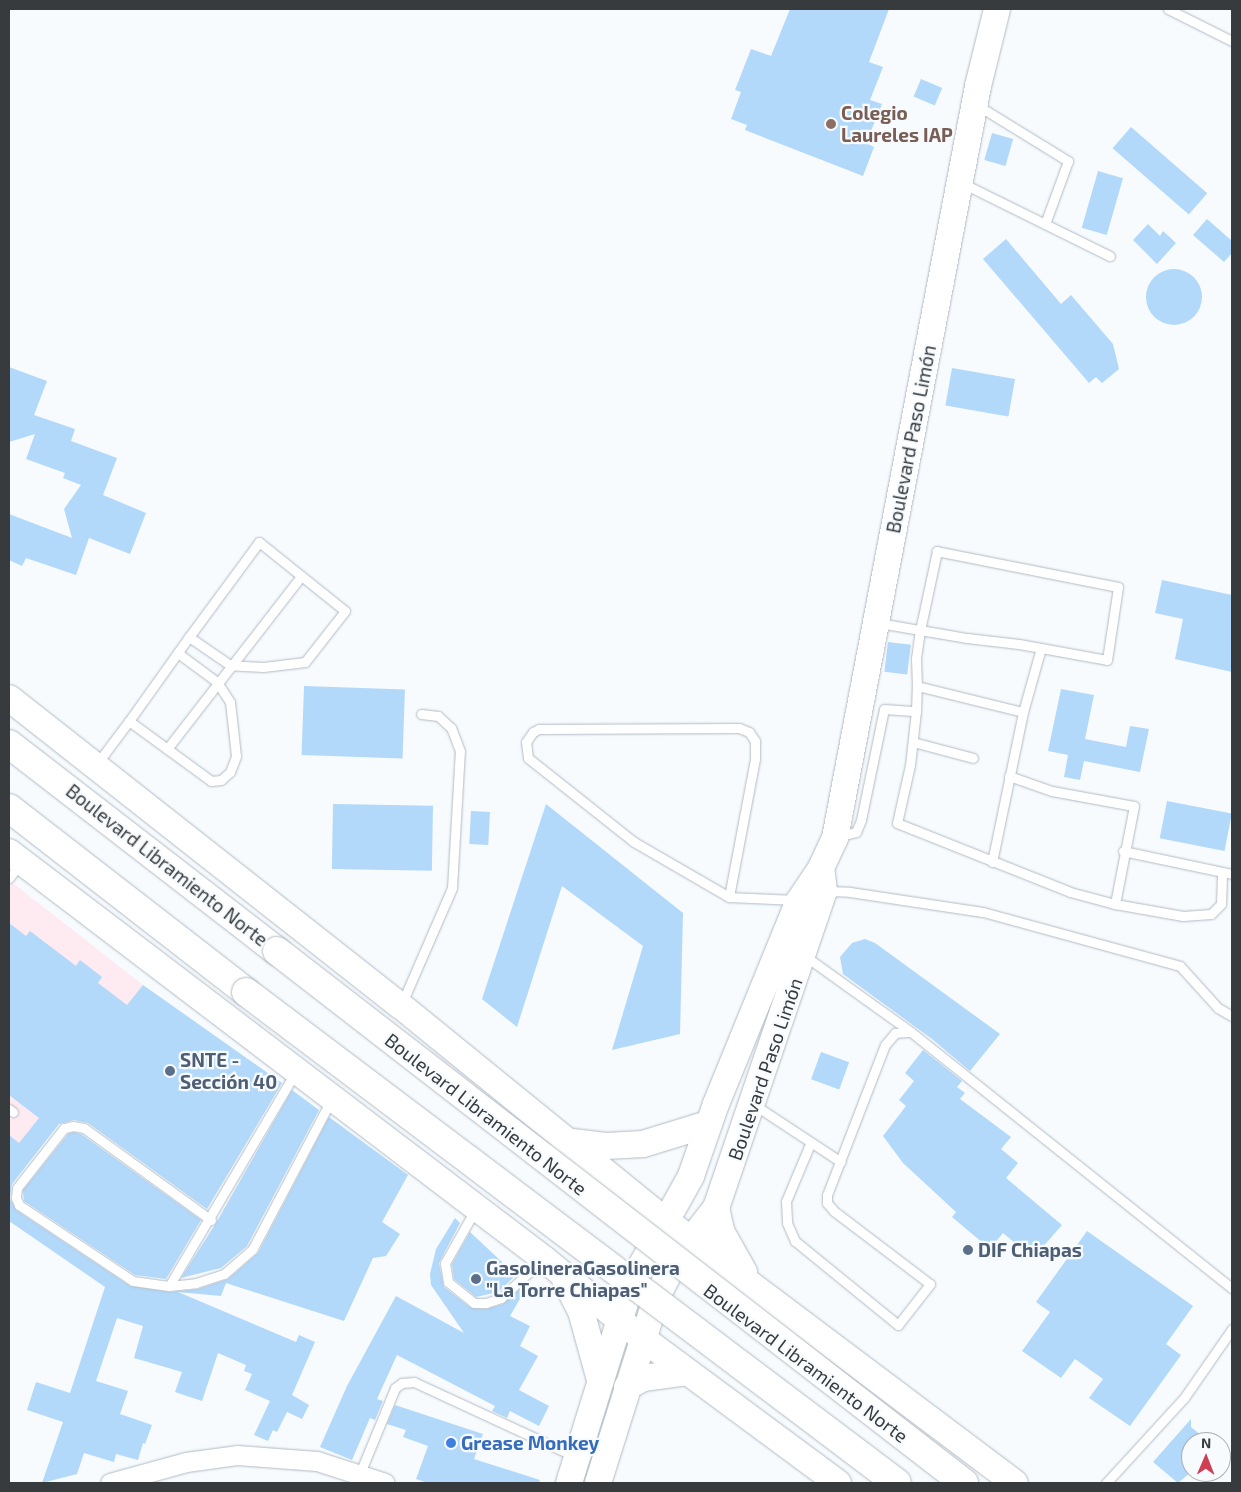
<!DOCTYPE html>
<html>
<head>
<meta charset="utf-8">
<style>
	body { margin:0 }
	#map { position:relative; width:1241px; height:1492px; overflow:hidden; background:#f7fbfe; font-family:"Exo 2",sans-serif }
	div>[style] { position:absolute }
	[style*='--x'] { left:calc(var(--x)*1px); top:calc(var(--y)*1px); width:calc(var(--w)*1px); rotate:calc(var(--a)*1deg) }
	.medical>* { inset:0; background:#feeaf1 }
	.building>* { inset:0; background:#b2d8fa; transform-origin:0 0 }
	.round { border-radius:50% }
	.roads { filter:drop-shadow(0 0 1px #b1bac3) drop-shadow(0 0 1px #b1bac3) }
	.lane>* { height:9px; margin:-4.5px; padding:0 4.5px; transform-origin:4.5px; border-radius:4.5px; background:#fff }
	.street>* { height:19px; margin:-9.5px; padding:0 9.5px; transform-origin:9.5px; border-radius:9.5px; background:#fff }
	.secondary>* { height:26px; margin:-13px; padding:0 13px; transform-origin:13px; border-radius:13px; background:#fff }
	.highway>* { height:28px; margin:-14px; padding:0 14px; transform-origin:14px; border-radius:14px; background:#fff }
	.bridges { filter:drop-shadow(0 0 1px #b1bac3) drop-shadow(0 0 1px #b1bac3) }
	.highway-bridge>* { height:28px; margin:-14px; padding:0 14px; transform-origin:14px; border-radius:14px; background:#fff }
	.dots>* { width:14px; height:14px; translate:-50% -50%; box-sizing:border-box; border:2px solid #f7fbfe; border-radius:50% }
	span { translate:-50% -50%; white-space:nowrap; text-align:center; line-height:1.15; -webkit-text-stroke:4.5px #f7fbfe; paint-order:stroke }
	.education-label { font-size:19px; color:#785e54; font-weight:700 }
	.left { translate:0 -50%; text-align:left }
	.street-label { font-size:19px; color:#373b3e }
	.service-label { font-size:19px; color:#4e5e75; font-weight:700 }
	.shop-label { font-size:19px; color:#366cbe; font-weight:700 }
	.frame { position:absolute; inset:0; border:10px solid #373b3e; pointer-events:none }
	.north { position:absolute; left:1181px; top:1432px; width:50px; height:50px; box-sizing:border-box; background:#f7fbfe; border:1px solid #aaaeb1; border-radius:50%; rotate:1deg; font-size:14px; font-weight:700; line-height:20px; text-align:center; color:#373b3e }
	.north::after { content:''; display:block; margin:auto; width:18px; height:22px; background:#ce3e54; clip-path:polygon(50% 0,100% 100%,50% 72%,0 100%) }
</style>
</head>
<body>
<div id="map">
	<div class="medical">
		<div style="clip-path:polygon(9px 880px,143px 985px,9px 1157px)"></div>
	</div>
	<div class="building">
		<div style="clip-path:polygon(790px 9px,889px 9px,869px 62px,883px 67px,870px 100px,882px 104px,866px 143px,874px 147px,863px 176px,745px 130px,747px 125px,731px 119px,741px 92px,735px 90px,751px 49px,771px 56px)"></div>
		<div style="left:921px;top:79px;width:23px;height:19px;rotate:23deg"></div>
		<div style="left:1131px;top:127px;width:101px;height:28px;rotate:41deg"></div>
		<div style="left:992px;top:133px;width:22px;height:28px;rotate:16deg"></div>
		<div style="left:1098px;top:171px;width:26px;height:59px;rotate:16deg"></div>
		<div style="clip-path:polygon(1207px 219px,1232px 241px,1232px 253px,1224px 262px,1193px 235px)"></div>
		<div style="clip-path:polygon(1148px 224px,1160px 236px,1163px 231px,1176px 243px,1157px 264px,1133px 240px)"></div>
		<div style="clip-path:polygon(1006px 239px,1061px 304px,1071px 295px,1113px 344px,1119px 369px,1102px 383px,1096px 377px,1089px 383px,983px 259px)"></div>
		<div class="round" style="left:1146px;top:269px;width:56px;height:56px"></div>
		<div style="clip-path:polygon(9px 367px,47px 381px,34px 415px,75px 429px,71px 441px,117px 458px,103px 495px,146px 513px,130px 554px,89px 538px,76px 575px,26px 558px,22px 566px,9px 560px,9px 514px,72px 538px,64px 509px,81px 485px,63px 478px,65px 473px,26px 459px,35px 434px,9px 442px)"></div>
		<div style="left:952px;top:368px;width:64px;height:38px;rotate:10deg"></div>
		<div style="clip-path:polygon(1162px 580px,1232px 595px,1232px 672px,1175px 659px,1183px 619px,1155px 613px)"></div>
		<div style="left:888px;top:642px;width:23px;height:30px;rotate:7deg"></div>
		<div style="left:304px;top:686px;width:101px;height:69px;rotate:2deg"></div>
		<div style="clip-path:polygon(1061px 689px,1094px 695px,1085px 739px,1126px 747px,1130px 726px,1149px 729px,1140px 772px,1084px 761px,1080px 780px,1064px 777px,1068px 755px,1048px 751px)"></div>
		<div style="left:1167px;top:801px;width:66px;height:38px;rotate:11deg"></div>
		<div style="left:333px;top:804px;width:100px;height:65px;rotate:1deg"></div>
		<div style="clip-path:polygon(546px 804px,683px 913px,680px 1034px,612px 1050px,643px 946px,562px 886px,517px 1027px,482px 999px)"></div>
		<div style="left:471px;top:811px;width:19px;height:33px;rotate:3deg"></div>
		<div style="clip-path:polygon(9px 923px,26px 936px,30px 931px,76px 966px,80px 960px,102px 977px,98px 983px,127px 1005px,143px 985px,282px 1083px,207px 1209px,88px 1123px,74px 1120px,59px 1124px,12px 1184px,10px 1198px,16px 1210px,130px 1286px,170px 1292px,198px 1289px,228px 1279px,258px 1253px,329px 1117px,408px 1175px,382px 1222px,400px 1234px,386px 1256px,373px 1258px,344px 1321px,226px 1283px,221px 1296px,178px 1292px,296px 1342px,299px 1335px,315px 1342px,292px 1395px,309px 1405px,302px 1419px,287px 1412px,277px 1432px,273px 1430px,268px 1441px,254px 1435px,270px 1401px,245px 1390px,252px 1374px,244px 1371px,246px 1365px,218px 1353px,202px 1401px,175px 1392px,182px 1372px,134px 1358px,143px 1326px,117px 1318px,96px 1381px,128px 1391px,120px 1414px,152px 1425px,145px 1444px,143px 1443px,138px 1460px,116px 1454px,114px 1462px,84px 1453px,77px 1474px,42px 1483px,63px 1422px,27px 1410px,36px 1382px,70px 1393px,105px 1287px,9px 1221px,9px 1135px,19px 1143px,39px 1118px,9px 1095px)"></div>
		<div style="clip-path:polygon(865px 939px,875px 943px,1000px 1034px,970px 1071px,932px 1039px,843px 974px,840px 957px,852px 943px)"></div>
		<div style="clip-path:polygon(923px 1050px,962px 1081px,957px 1087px,965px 1093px,960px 1099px,1011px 1137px,1001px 1149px,1018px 1163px,1006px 1178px,1062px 1225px,1033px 1258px,1003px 1233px,990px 1249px,952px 1217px,956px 1212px,903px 1163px,883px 1136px,906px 1106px,899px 1100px,914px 1081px,905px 1073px)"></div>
		<div style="left:821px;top:1052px;width:30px;height:29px;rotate:20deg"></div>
		<div style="clip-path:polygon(292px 1090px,319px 1110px,247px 1246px,221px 1268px,181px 1278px,216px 1223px)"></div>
		<div style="clip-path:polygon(73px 1132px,81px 1134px,201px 1220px,166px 1279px,135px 1275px,24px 1201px,23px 1190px,68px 1134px)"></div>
		<div style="clip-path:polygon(455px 1218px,460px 1223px,439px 1263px,444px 1287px,471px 1308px,486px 1309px,503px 1304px,526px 1283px,528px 1285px,510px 1316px,530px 1326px,520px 1346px,538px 1356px,519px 1390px,549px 1406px,539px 1426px,510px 1411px,507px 1418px,492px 1411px,495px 1406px,397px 1355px,377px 1399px,383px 1401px,375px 1420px,370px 1418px,352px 1460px,320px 1447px,347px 1386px,396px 1296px,464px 1333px,431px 1285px,430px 1274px,436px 1249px)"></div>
		<div style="clip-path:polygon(1087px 1231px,1193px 1306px,1166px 1344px,1181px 1355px,1130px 1426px,1089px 1398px,1103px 1379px,1075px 1359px,1061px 1378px,1022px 1351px,1050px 1312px,1036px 1302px)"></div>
		<div style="clip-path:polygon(470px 1232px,516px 1275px,498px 1292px,476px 1297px,454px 1279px,452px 1264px)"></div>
		<div style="clip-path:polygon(395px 1405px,483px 1434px,474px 1459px,540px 1480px,539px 1483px,428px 1483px,416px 1479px,428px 1446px,403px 1437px,406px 1430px,387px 1424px)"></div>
		<div style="clip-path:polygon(1191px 1419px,1191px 1427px,1209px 1442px,1191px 1442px,1191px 1472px,1178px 1483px,1153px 1462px)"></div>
	</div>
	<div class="roads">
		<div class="lane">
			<div style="--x:1168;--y:9;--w:72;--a:26.6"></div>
			<div style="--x:977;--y:105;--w:107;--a:31.6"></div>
			<div style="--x:1068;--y:161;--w:67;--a:110.1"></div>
			<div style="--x:962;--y:183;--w:165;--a:26.3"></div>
			<div style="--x:879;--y:623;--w:42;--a:9.7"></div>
			<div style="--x:920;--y:630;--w:48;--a:9.7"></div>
			<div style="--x:967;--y:638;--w:52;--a:6.6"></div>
			<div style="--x:1019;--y:644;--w:89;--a:10.3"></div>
			<div style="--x:1107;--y:660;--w:74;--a:-81.4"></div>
			<div style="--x:1118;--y:587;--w:185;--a:-168.8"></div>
			<div style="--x:937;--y:551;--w:81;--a:102.1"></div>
			<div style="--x:920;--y:630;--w:28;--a:98"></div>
			<div style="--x:916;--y:658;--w:28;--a:88"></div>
			<div style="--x:916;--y:711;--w:25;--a:-88"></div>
			<div style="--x:917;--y:686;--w:109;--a:13.8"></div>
			<div style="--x:129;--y:721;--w:102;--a:36.2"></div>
			<div style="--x:211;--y:781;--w:10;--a:-6"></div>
			<div style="--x:221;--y:780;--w:12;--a:-42"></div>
			<div style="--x:230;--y:772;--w:17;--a:-69"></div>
			<div style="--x:236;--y:756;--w:54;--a:-96.3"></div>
			<div style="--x:230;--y:702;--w:24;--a:-123"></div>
			<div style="--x:217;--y:682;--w:49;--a:-143.4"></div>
			<div style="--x:913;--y:742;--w:62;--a:14.9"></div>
			<div style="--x:167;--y:749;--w:219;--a:-52.2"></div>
			<div style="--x:96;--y:765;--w:55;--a:-53.1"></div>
			<div style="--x:129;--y:721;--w:103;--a:-54.5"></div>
			<div style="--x:189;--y:637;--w:118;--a:-53.6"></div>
			<div style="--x:259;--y:542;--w:110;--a:38.7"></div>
			<div style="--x:345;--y:611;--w:65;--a:128.1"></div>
			<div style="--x:305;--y:662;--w:42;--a:173.2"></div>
			<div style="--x:263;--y:667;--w:33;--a:-177"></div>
			<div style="--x:230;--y:665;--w:50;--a:-145.7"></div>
			<div style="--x:1009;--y:776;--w:46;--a:19.2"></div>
			<div style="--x:1052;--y:791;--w:83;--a:10.4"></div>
			<div style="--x:1134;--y:806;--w:100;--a:101"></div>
			<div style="--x:837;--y:837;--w:20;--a:-15"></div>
			<div style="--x:856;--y:832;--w:13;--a:-67"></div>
			<div style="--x:861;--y:820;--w:113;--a:-78.3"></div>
			<div style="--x:884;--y:709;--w:32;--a:4"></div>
			<div style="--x:916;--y:711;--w:54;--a:96.3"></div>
			<div style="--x:910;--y:765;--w:59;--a:102.6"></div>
			<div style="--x:897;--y:823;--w:186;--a:21.7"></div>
			<div style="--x:1070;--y:892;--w:47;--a:14.9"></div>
			<div style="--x:1115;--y:904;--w:69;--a:10"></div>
			<div style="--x:1183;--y:916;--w:28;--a:-4"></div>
			<div style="--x:1211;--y:914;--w:14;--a:-45"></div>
			<div style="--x:1221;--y:904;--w:32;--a:-88"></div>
			<div style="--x:1123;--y:851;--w:111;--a:11.9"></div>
			<div style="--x:992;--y:862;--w:153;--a:-78.3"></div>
			<div style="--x:1023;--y:712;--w:66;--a:-74.3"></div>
			<div style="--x:9;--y:878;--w:18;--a:-52"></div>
			<div style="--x:827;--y:891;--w:23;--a:2"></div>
			<div style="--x:850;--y:892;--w:134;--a:8.6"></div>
			<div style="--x:983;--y:912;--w:204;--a:15.3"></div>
			<div style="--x:1180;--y:966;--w:57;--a:47.9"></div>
			<div style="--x:1218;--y:1008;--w:16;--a:30"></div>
			<div style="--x:729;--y:897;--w:110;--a:-149.9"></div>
			<div style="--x:634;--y:842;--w:135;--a:-141.6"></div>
			<div style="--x:528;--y:758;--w:16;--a:-97"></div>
			<div style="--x:526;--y:742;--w:12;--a:-55"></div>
			<div style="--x:533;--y:732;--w:7;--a:-27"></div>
			<div style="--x:539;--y:729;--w:200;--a:-0.3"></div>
			<div style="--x:739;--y:728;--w:11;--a:22"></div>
			<div style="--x:749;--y:732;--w:11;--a:56"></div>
			<div style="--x:755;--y:741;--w:18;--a:90"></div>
			<div style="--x:755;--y:759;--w:140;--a:100.7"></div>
			<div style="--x:729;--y:897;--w:67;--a:2.6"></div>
			<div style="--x:805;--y:956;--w:130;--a:35.6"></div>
			<div style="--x:402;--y:1003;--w:125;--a:-66.5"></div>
			<div style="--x:452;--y:888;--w:137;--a:-86.7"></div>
			<div style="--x:460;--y:751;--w:25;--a:-111"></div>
			<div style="--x:451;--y:728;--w:18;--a:-137"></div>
			<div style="--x:438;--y:716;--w:17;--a:-173"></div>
			<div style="--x:753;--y:1104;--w:105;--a:33.4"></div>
			<div style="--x:9;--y:1109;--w:5;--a:37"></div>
			<div style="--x:810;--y:1144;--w:62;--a:112.8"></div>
			<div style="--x:786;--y:1201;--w:22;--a:87"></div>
			<div style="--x:787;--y:1223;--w:20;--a:66"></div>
			<div style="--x:795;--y:1241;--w:133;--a:39.2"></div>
			<div style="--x:898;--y:1325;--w:52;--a:-52"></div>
			<div style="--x:930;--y:1284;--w:121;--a:-142.8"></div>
			<div style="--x:834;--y:1211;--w:11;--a:-131"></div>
			<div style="--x:827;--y:1203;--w:8;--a:-90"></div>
			<div style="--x:827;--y:1195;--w:161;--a:-68.9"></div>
			<div style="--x:885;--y:1045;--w:16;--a:-50"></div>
			<div style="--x:895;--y:1033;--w:16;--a:-4"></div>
			<div style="--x:911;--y:1032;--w:411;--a:38.6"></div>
			<div style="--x:475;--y:1210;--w:61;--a:119.5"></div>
			<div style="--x:445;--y:1263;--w:19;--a:81"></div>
			<div style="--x:448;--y:1282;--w:33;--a:39"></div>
			<div style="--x:474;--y:1303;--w:12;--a:0"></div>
			<div style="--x:486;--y:1303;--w:16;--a:-18"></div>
			<div style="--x:501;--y:1298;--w:56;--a:-42.8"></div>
			<div style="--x:211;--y:1220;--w:157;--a:-144.1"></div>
			<div style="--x:84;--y:1128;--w:11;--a:-170"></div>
			<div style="--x:73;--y:1126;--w:9;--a:167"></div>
			<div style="--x:64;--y:1128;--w:76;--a:128.1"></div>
			<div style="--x:17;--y:1188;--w:10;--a:96"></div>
			<div style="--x:16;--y:1198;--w:8;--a:67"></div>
			<div style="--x:19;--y:1205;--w:137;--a:33.7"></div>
			<div style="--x:133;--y:1281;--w:36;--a:8"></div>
			<div style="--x:169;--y:1286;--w:27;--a:-6"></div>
			<div style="--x:196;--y:1283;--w:29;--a:-18"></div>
			<div style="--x:224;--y:1274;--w:37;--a:-41"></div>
			<div style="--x:252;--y:1250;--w:170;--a:-62.2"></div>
			<div style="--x:169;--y:1286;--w:247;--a:-59.4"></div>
			<div style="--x:360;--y:1473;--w:92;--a:-67.6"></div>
			<div style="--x:395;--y:1388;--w:9;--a:-36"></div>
			<div style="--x:402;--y:1383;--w:12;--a:-5"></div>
			<div style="--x:414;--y:1382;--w:176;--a:24.8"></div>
			<div style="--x:1106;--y:1483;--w:115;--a:-47.5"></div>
			<div style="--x:1184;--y:1398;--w:84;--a:-55.2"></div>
		</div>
		<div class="street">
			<div style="--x:110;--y:1483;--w:79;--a:-15.4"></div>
			<div style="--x:186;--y:1462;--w:51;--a:-7.8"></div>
			<div style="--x:237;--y:1455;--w:80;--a:4.3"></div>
			<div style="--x:317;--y:1461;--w:71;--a:17.9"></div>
		</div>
		<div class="secondary">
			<div style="--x:9;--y:698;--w:499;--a:38.2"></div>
			<div style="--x:401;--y:1006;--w:341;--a:39.1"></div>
			<div style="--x:666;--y:1221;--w:436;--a:36.9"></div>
			<div style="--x:9;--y:852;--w:672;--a:37.26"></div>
			<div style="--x:544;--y:1259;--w:126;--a:38.9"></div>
			<div style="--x:642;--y:1338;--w:244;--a:36.5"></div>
			<div style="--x:564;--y:1141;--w:42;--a:6.8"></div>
			<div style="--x:606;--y:1146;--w:37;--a:-3"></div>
			<div style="--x:643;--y:1144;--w:68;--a:-17.1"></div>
			<div style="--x:716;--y:1208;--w:26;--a:77"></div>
			<div style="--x:722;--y:1233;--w:45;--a:60.6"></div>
			<div style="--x:565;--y:1280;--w:35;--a:63"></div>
			<div style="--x:581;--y:1311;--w:72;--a:74.6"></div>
			<div style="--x:627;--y:1387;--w:18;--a:-29"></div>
			<div style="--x:643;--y:1378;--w:45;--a:-7.6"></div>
			<div style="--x:569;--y:1483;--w:208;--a:-72.7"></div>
			<div style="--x:631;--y:1284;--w:124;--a:-60.9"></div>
			<div style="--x:691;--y:1176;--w:76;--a:-70.9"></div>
			<div style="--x:716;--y:1104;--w:219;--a:-67.8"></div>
			<div style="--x:799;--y:901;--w:40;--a:-56"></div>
			<div style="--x:821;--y:868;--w:33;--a:-65"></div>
			<div style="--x:835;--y:838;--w:765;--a:-79.23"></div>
			<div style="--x:978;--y:86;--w:79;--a:-76.1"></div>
			<div style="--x:598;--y:1483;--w:193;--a:-72.5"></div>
			<div style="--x:656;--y:1299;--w:45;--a:-63.4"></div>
			<div style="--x:676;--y:1259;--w:65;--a:-51.9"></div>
			<div style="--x:716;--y:1208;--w:335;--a:-71.2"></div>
			<div style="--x:824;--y:891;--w:23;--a:-97"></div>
		</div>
		<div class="highway">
			<div style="--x:9;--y:744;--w:339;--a:37.7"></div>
			<div style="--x:9;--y:808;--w:300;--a:37.8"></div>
		</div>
	</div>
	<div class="bridges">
		<div class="highway-bridge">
			<div style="--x:277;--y:951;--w:869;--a:37.75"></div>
			<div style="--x:246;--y:992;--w:815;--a:37.02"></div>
		</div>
	</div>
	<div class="dots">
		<div style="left:831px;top:124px;background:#8d6e63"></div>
		<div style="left:170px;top:1071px;background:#5c6f8a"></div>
		<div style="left:968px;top:1250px;background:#5c6f8a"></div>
		<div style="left:476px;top:1279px;background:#5c6f8a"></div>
		<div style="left:451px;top:1443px;background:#3f7fe0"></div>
	</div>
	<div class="education-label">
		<span class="left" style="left:841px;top:124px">Colegio<br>Laureles IAP</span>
	</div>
	<div class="street-label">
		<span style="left:911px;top:439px;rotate:-79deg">Boulevard Paso Limón</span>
		<span style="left:167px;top:865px;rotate:38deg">Boulevard Libramiento Norte</span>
		<span style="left:765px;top:1069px;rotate:-71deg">Boulevard Paso Limón</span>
		<span style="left:486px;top:1114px;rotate:38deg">Boulevard Libramiento Norte</span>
		<span style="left:806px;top:1363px;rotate:37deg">Boulevard Libramiento Norte</span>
	</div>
	<div class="service-label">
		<span class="left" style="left:180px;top:1071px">SNTE -<br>Sección 40</span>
		<span class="left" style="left:978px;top:1250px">DIF Chiapas</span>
		<span class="left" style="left:486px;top:1279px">GasolineraGasolinera<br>"La Torre Chiapas"</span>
	</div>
	<div class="shop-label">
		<span class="left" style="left:461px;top:1443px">Grease Monkey</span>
	</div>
	<div class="frame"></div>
	<div class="north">N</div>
</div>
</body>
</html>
